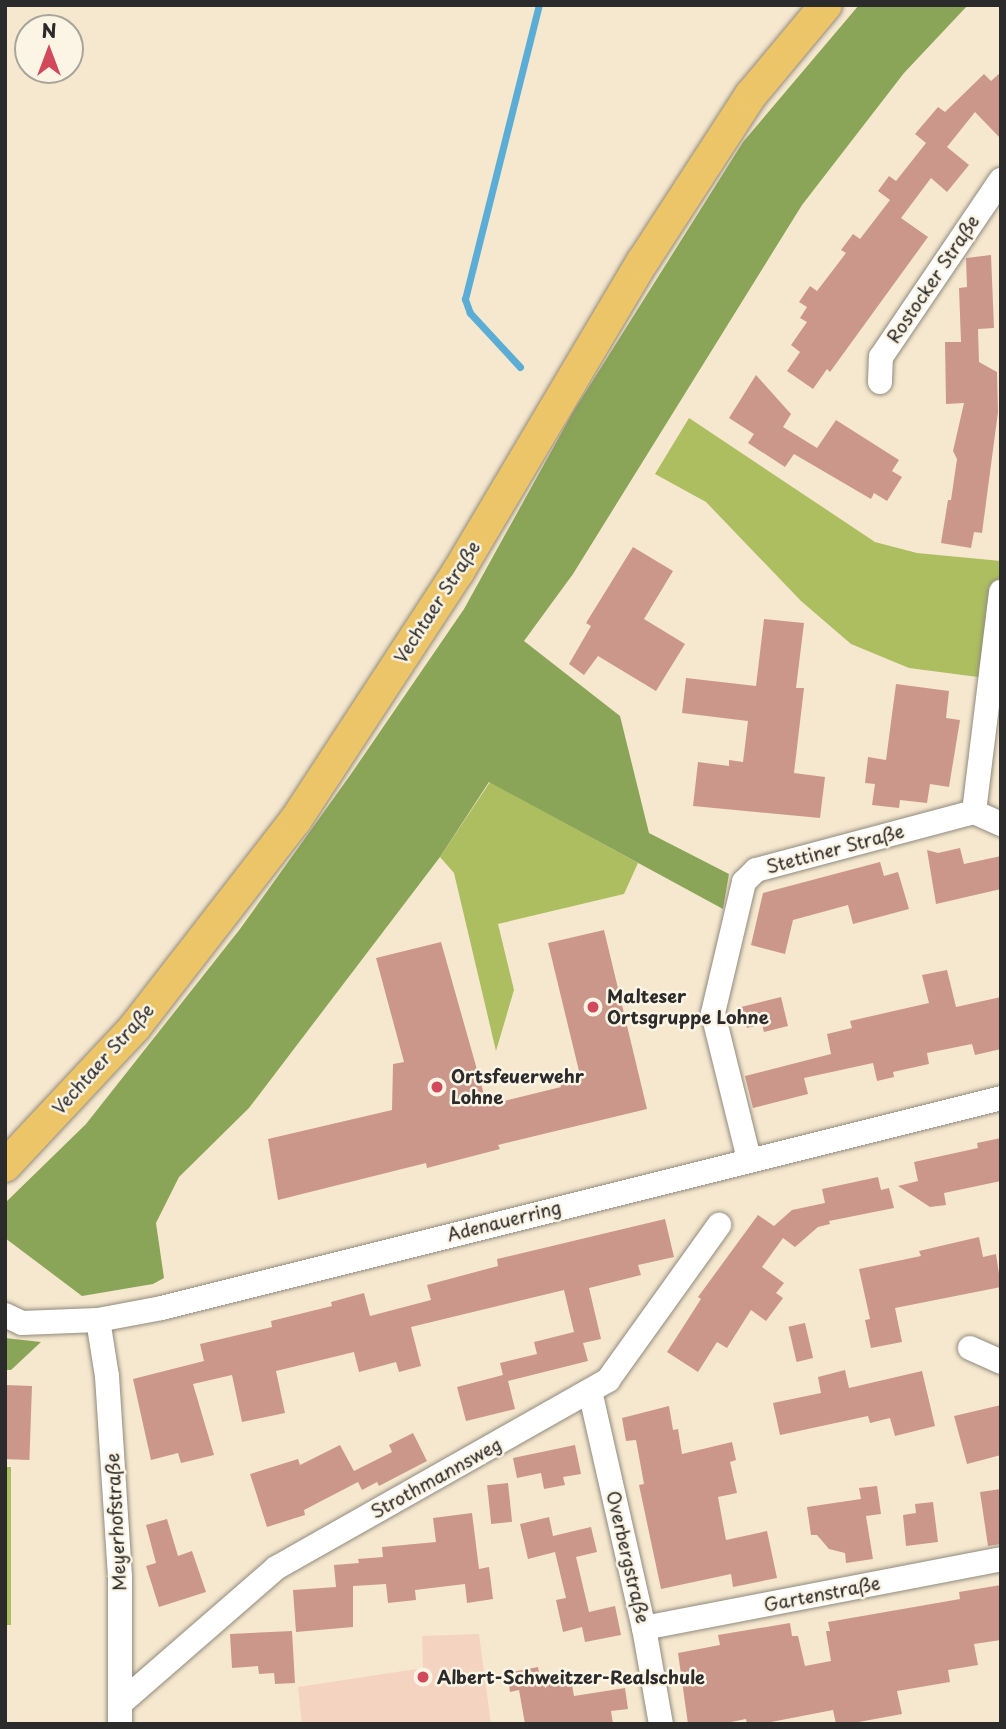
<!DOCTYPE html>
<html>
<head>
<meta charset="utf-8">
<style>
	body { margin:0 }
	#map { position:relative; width:1006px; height:1729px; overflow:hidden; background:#f6e8cf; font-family:"Playpen Sans",sans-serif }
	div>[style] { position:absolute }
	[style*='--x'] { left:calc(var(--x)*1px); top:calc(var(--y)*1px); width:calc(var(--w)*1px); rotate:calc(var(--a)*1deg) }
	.built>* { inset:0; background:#f4d3c0 }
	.green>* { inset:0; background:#adbe61; transform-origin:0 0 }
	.forest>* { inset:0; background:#8aa557 }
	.stream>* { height:7px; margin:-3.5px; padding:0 3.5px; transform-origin:3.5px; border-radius:3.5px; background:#5badd6 }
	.building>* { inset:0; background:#cb978a; transform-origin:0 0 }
	.roads { filter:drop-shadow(0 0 2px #908a7d) drop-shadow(0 0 2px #908a7d) }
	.minor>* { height:24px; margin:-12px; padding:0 12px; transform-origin:12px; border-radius:12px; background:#fff }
	.major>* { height:32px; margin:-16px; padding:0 16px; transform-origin:16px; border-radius:16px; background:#edc569 }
	.dots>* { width:19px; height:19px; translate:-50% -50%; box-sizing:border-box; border:4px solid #fcf5e5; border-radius:50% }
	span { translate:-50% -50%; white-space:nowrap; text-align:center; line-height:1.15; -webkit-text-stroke:5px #fcf5e5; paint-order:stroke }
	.street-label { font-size:18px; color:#2b2b2b }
	.poi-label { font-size:18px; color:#2b2b2b; font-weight:700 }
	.left { translate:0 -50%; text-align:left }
	.frame { position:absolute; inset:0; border:7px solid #2b2b2b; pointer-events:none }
	.north { position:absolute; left:14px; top:14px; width:70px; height:70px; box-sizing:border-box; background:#fcf5e5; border:2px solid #a8a49b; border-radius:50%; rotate:0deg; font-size:19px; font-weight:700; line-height:28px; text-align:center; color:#2b2b2b }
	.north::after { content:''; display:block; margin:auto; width:24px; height:32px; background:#d1495b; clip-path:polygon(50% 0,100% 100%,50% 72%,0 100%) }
</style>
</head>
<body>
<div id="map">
	<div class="built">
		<div style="clip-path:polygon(479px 1634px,491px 1724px,302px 1724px,298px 1687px,423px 1668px,422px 1636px)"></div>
	</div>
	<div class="green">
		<div style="clip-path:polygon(689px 418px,875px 542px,917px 553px,1001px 561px,1001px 680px,909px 668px,851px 644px,801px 601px,706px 502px,655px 474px)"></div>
		<div style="clip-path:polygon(490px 782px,638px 863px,624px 894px,498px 924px,514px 990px,496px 1051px,454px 873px,440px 857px)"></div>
		<div style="left:5px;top:1467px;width:6px;height:158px"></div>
	</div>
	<div class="forest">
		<div style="clip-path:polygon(859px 5px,968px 5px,904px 73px,802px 205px,573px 574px,524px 641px,620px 716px,649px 833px,729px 874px,723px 909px,489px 782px,440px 857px,249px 1108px,179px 1177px,156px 1223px,164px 1278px,153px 1284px,82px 1296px,5px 1238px,5px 1203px,86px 1124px,240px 929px,351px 774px,464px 609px,573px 412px,743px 142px)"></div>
		<div style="clip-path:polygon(5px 1338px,41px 1342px,11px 1370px,5px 1370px)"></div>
	</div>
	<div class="stream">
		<div style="--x:520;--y:367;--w:74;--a:-132.8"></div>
		<div style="--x:470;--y:313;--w:15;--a:-110"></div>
		<div style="--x:465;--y:299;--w:303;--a:-75.9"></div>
	</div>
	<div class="building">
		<div style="clip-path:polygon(1001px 72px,1001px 139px,975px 112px,947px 147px,969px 165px,947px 192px,931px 178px,901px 218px,928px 237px,830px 372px,827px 369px,813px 389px,787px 371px,800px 352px,791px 345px,807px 322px,800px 318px,807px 307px,799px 302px,810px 286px,817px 291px,846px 253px,841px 250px,853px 234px,860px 239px,890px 200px,878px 191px,889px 176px,896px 181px,926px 143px,915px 134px,938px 107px,945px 112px,984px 74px,991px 81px)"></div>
		<div style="clip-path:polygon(991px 255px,994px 328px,978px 329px,979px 362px,997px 372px,998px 412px,982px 533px,974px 532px,971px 548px,941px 543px,948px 500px,951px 500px,957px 459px,953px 451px,964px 403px,946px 404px,945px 342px,961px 342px,959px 288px,967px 287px,966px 258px)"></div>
		<div style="clip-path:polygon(756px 375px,791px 414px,783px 427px,817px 448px,836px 420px,899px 460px,892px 471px,902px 477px,887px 501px,874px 493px,871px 499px,794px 454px,785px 467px,748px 443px,754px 434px,729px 418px)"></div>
		<div style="clip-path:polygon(633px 547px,673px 571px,644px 619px,685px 644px,656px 691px,598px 656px,584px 675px,569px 664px,591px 626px,586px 623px)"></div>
		<div style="clip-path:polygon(764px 619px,804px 623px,796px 688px,804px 688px,794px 773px,825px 777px,820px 818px,693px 806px,698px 762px,729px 766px,729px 760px,743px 762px,748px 721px,682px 713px,686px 678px,756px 686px)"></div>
		<div style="clip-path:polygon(896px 684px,949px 691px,946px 718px,960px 720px,949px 787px,930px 784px,927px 803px,900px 800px,899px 808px,872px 805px,875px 784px,865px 783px,868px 757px,886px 760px)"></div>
		<div style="clip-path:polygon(960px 848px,964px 864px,1001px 856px,1001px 889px,936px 904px,927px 850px,938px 853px)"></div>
		<div style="clip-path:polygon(880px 862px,884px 876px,898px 872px,909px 909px,853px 924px,848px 905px,793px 920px,785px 954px,751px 945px,763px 893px)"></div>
		<div style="clip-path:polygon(604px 930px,647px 1109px,498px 1145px,500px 1149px,427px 1168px,426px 1163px,278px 1200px,268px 1139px,392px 1110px,393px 1064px,404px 1062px,376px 958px,441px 942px,487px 1105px,561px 1087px,559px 1076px,579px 1071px,548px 943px)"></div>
		<div style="clip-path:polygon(947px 970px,956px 1007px,1001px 997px,1001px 1049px,975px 1055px,972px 1044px,927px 1053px,929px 1064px,893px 1072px,894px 1077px,877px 1081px,873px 1063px,804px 1078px,808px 1094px,753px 1108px,745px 1076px,831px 1054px,827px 1034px,852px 1028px,850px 1021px,929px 1003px,922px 975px)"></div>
		<div style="clip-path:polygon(781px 997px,788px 1026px,764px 1032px,762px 1024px,747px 1028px,741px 1007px)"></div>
		<div style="clip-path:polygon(1001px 1138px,1001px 1181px,944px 1193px,946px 1205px,930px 1207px,898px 1186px,918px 1181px,914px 1162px,978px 1148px,977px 1143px)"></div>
		<div style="clip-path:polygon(878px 1177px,881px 1190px,889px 1188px,894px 1208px,829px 1221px,830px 1224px,818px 1227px,795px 1247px,783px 1238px,762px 1267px,784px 1283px,776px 1293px,783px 1298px,766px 1321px,751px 1310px,727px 1348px,717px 1342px,698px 1372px,667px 1352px,701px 1299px,698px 1297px,758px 1215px,774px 1226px,792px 1210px,825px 1203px,822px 1189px)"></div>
		<div style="clip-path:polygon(665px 1219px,674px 1257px,638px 1265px,641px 1275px,589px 1288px,601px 1339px,583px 1343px,588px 1361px,508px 1381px,515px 1409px,466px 1421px,457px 1387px,503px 1375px,500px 1363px,537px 1354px,534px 1342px,574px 1332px,564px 1290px,411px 1327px,421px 1366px,399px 1372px,396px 1362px,359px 1372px,354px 1352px,276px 1371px,285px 1413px,242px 1422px,232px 1375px,193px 1384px,214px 1455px,181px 1463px,178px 1453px,151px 1460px,133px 1379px,204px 1361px,200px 1344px,272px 1327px,271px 1321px,332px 1306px,331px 1302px,364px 1293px,370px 1316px,431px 1300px,427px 1285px,498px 1266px,497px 1259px)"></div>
		<div style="clip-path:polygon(979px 1237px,983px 1257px,996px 1254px,1001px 1287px,895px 1308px,902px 1342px,871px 1348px,865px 1320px,870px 1319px,859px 1269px,921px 1256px,919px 1251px)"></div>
		<div style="left:805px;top:1323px;width:36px;height:17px;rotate:77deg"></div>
		<div style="clip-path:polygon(845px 1370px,849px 1388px,922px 1371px,935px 1426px,895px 1436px,890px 1418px,870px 1423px,868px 1416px,780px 1435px,773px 1403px,821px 1393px,818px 1377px)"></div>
		<div style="left:5px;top:1385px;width:27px;height:74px;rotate:2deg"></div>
		<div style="clip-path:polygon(1001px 1405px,1001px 1455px,967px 1464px,954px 1416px)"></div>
		<div style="clip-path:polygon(669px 1406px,673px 1430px,678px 1429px,682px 1454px,732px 1442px,736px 1460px,730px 1462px,737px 1493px,718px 1497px,726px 1540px,767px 1531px,777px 1578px,733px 1587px,731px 1574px,661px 1589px,639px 1485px,644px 1484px,636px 1440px,626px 1441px,622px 1418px)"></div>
		<div style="clip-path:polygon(413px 1433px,427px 1461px,379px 1486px,377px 1482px,362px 1490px,358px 1482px,304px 1510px,305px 1515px,267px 1527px,250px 1474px,298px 1459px,300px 1465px,340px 1445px,354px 1471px,392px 1452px,389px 1445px)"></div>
		<div style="clip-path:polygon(575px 1445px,581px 1474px,563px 1477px,565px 1485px,544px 1489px,541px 1473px,517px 1478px,513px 1458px)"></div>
		<div style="left:508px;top:1483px;width:39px;height:21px;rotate:84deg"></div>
		<div style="clip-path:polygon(877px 1486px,881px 1514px,866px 1516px,873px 1559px,846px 1563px,845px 1553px,829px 1549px,817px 1535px,811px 1535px,807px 1507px,861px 1499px,859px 1488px)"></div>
		<div style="clip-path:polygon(1001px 1489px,1001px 1544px,988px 1546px,980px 1492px)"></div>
		<div style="clip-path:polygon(933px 1502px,938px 1542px,906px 1546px,903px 1515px,916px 1513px,915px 1504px)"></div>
		<div style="clip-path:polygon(472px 1513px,479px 1569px,489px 1567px,493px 1599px,467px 1603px,465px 1584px,415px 1590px,416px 1600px,388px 1603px,386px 1584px,353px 1586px,353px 1627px,296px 1632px,293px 1590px,336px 1587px,334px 1565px,359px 1563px,358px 1559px,383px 1557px,382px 1547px,436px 1542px,433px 1518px)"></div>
		<div style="clip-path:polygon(549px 1517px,553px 1536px,591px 1527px,597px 1552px,576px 1557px,589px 1612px,615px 1606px,621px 1635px,585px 1642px,582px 1627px,563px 1632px,556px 1600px,566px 1598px,555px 1552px,528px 1559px,520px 1524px)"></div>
		<div style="clip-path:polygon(167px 1519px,178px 1556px,192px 1551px,206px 1592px,159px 1607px,146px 1566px,156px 1563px,146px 1525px)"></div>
		<div style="clip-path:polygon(1001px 1585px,1001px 1640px,974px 1644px,978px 1665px,948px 1670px,950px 1682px,897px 1691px,902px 1714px,848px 1724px,836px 1724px,833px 1710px,761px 1724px,747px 1724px,746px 1719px,721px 1724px,688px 1724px,678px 1653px,720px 1645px,718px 1635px,790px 1623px,792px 1636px,798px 1636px,805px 1666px,831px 1661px,826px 1631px,830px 1631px,828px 1622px,960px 1599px,959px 1592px)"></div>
		<div style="clip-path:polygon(292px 1631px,295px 1683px,275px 1684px,274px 1673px,259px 1674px,258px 1666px,232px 1668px,230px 1634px)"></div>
		<div style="clip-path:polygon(538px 1667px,541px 1684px,571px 1679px,574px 1696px,625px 1688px,628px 1709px,611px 1711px,613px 1724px,525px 1724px,519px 1690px,510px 1692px,507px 1673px)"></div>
	</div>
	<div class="roads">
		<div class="minor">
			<div style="--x:880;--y:382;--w:25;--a:-88"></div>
			<div style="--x:881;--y:357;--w:214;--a:-55.9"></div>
			<div style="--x:974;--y:812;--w:222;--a:-83"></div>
			<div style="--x:749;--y:1159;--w:150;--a:-103.9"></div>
			<div style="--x:713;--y:1013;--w:135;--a:-76.7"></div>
			<div style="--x:744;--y:882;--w:17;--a:-45"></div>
			<div style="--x:756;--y:870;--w:226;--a:-14.9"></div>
			<div style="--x:974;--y:812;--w:30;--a:24"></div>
			<div style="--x:5;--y:1315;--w:19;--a:25"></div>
			<div style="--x:22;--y:1323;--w:76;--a:-2.3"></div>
			<div style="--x:98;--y:1320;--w:65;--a:-10.6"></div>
			<div style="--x:162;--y:1308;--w:865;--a:-14.05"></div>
			<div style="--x:98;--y:1320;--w:57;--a:80.9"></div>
			<div style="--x:107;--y:1376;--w:201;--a:86.3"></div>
			<div style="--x:120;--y:1577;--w:147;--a:90"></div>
			<div style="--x:970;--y:1348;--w:34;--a:24"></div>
			<div style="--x:590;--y:1391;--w:243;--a:77.2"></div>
			<div style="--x:644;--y:1628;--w:97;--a:80"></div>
			<div style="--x:644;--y:1628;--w:364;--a:-10.9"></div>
			<div style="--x:122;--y:1702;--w:204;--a:-41"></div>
			<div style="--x:276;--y:1568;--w:382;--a:-29.5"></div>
			<div style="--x:608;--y:1380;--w:191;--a:-54.4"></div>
		</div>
		<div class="major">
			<div style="--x:5;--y:1166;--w:190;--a:-46.9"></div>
			<div style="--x:135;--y:1027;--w:261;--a:-52.2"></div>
			<div style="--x:295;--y:821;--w:298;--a:-56.8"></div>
			<div style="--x:458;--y:572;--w:362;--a:-59.3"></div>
			<div style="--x:643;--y:261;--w:198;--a:-57"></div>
			<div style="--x:751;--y:95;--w:117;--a:-50.2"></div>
		</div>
	</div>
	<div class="dots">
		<div style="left:593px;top:1007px;background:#d1495b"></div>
		<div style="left:437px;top:1087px;background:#d1495b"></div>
		<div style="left:423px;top:1677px;background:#d1495b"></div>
	</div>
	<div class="street-label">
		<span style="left:933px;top:279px;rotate:-56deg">Rostocker Straße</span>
		<span style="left:437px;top:602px;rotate:-57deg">Vechtaer Straße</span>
		<span style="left:835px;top:849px;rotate:-15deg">Stettiner Straße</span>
		<span style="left:103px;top:1059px;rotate:-48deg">Vechtaer Straße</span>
		<span style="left:504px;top:1221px;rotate:-14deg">Adenauerring</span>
		<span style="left:436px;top:1478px;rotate:-29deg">Strothmannsweg</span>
		<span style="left:116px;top:1522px;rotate:-93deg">Meyerhofstraße</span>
		<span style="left:628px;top:1557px;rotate:77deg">Overbergstraße</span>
		<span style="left:822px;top:1594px;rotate:-11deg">Gartenstraße</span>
	</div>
	<div class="poi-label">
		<span class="left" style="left:607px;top:1007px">Malteser<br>Ortsgruppe Lohne</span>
		<span class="left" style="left:451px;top:1087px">Ortsfeuerwehr<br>Lohne</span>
		<span class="left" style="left:437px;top:1677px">Albert-Schweitzer-Realschule</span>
	</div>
	<div class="frame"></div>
	<div class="north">N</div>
</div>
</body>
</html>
